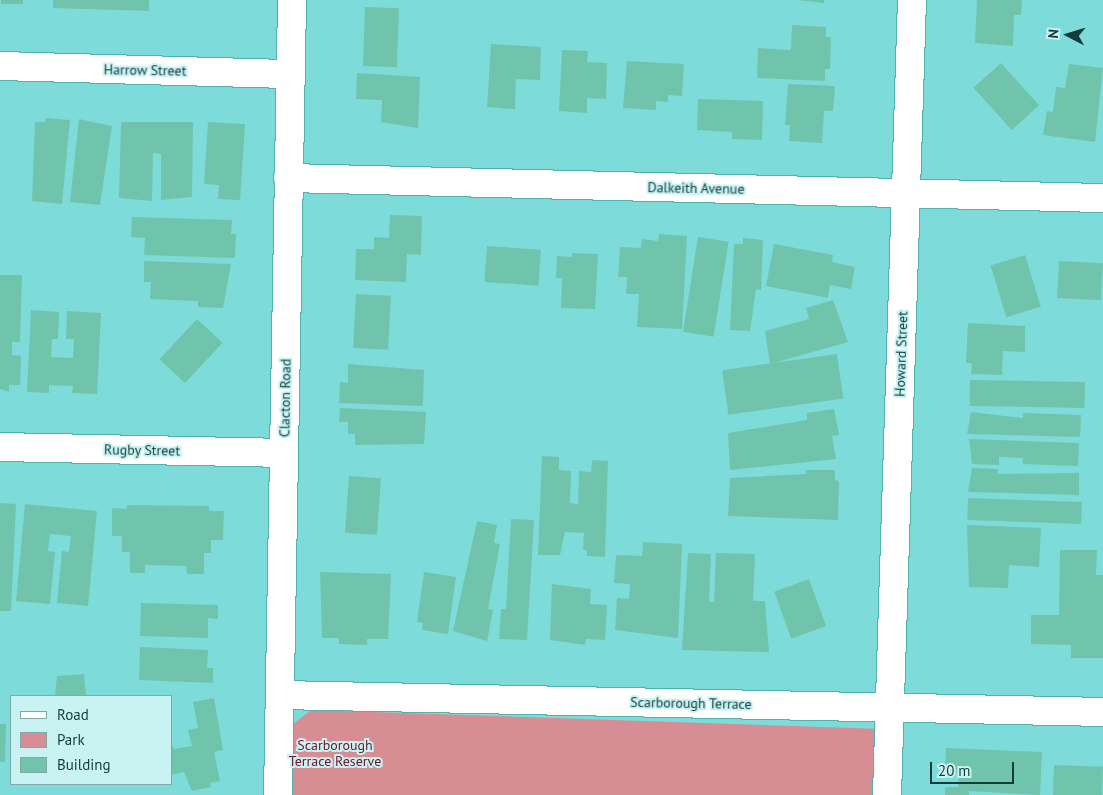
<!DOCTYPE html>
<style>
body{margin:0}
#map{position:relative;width:1103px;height:795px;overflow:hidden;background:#7ddcd9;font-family:"PT Sans",sans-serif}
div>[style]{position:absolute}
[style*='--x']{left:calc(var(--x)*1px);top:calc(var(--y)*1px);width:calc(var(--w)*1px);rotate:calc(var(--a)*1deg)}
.green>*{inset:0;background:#d68d94}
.building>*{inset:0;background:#70c4ac;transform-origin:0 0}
.roads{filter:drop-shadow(1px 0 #52b2af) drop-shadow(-1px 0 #52b2af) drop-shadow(0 1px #52b2af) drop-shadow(0 -1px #52b2af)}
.minor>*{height:28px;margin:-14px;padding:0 14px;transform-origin:14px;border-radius:14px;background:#fff}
span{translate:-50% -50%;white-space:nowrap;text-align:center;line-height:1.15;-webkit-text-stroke:4px #c8f3f2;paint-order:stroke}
.street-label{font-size:14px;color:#133c3b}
.park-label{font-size:14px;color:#73152b}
.legend{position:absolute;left:10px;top:695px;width:162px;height:90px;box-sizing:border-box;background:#c8f3f2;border:1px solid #80aaa9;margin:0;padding:6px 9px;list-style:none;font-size:15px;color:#133c3b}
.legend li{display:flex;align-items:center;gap:10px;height:25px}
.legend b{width:25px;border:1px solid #80aaa9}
.north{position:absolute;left:1043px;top:10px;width:50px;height:50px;-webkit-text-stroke:4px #c8f3f2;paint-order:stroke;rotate:275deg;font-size:14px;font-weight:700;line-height:20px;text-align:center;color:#133c3b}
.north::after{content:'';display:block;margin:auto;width:18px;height:22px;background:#133c3b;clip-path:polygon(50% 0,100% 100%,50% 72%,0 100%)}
.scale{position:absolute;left:930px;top:762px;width:84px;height:22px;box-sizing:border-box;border:2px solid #133c3b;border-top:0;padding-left:6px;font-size:15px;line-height:18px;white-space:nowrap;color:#133c3b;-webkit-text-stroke:4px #c8f3f2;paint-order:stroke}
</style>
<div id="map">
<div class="green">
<i style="clip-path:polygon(311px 710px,883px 729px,881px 795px,293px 795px,292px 725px)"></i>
</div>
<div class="building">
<i style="left:1px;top:0;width:22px;height:4px"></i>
<i style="clip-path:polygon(53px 0,149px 0,149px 11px,53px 8px)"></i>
<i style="clip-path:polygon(797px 0,824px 0,824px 3px)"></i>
<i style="clip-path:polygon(977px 0,1022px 0,1021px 15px,1014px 15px,1013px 46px,975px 43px)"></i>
<i style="left:365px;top:7px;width:34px;height:59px;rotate:2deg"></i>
<i style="clip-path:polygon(792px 25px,826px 27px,826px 37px,831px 37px,830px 69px,825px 69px,825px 81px,757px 78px,758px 48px,791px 50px)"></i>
<i style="clip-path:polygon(491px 44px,541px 47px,540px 80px,516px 79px,515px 109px,487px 107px)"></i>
<i style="clip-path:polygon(562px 50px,588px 51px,587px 62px,607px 63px,606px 99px,587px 98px,587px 113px,559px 111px)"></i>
<i style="clip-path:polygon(627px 61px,684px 64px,682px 96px,668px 95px,668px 102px,656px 101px,656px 110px,623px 108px)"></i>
<i style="left:1001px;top:63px;width:57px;height:37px;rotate:48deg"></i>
<i style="clip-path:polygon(1069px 64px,1103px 68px,1095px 142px,1043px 135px,1047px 111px,1053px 112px,1056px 87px,1065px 88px)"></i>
<i style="clip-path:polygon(357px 73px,420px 77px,418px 128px,381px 122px,382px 100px,356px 99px)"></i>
<i style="clip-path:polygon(788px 84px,835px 86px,833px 111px,824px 111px,822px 143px,789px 141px,790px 125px,785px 125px)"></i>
<i style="clip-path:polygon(698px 99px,763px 101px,762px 140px,732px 139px,732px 132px,697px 130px)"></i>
<i style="clip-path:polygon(46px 118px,70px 120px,62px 204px,32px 201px,35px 122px,45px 122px)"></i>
<i style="clip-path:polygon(79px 119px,112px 126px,100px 205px,70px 202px)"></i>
<i style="clip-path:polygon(121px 122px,193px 122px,192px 197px,161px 200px,161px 154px,153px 153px,152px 201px,119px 198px)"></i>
<i style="clip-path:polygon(208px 122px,245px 124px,240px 200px,218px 199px,219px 185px,204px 184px)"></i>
<i style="clip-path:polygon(390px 215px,422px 216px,421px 255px,407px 254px,406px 282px,355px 280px,356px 249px,374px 249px,374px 237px,389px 238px)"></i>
<i style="clip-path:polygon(132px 217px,232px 220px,231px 234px,236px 234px,235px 258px,144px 255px,145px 238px,131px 237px)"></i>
<i style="clip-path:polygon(659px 234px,687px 236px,682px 329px,637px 327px,639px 294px,626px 294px,627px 277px,618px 277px,620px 247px,641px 248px,642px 239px,658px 241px)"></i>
<i style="left:698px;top:237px;width:31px;height:96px;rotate:9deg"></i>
<i style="clip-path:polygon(743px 238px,763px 240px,761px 290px,756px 289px,750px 331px,730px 330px,734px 244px,743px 244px)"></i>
<i style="clip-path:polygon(774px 244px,833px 255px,832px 262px,855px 267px,851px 289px,830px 285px,828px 298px,766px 286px)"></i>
<i style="left:487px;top:246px;width:54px;height:36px;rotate:4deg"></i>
<i style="clip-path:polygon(572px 253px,598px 254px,595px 309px,561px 308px,562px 278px,556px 278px,557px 256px,572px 257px)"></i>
<i style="left:1025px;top:255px;width:54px;height:36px;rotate:73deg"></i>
<i style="clip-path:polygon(144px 261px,231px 264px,223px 308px,198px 307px,198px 301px,150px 299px,151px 282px,144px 282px)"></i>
<i style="left:1059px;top:261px;width:44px;height:37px;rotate:3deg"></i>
<i style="clip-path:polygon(0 275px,22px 275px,20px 342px,12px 342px,12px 355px,21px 356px,20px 385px,9px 385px,9px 392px,0 389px)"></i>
<i style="left:356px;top:294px;width:35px;height:54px;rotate:3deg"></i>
<i style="clip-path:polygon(833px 300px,848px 342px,770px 364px,765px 331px,809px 319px,806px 308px)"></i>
<i style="clip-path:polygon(31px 310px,59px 312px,58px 339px,52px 339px,51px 357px,73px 358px,74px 339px,66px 339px,67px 311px,101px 313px,97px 394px,72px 393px,73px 386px,49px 385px,49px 393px,27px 392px)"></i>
<i style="left:197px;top:319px;width:35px;height:55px;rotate:43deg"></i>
<i style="clip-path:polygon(968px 323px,1025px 326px,1025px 352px,1003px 351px,1002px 375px,971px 374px,972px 363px,966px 363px)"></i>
<i style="left:837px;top:354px;width:45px;height:116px;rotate:82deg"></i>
<i style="clip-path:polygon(348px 364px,424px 370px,423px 406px,339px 403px,340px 382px,348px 383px)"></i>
<i style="left:970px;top:380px;width:115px;height:26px;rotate:1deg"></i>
<i style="clip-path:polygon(340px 408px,426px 412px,424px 444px,355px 445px,355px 434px,348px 434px,348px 422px,339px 422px)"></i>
<i style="clip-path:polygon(834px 409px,839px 435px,832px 436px,836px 459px,730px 470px,728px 433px,807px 420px,807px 413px)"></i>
<i style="clip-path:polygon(971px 412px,1023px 418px,1023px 413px,1081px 415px,1080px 437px,967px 434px)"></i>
<i style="clip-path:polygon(969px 439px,1079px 443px,1078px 466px,1023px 464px,1023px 458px,999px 457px,999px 465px,972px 464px)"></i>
<i style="clip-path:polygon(542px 456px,559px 457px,559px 470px,571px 471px,570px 503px,578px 504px,579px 471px,591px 472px,592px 460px,608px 461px,605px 557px,587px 556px,587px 550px,583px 550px,584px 533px,565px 532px,560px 555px,538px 555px)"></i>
<i style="clip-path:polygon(972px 468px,998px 469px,998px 474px,1079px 473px,1079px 495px,968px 492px)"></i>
<i style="clip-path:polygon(806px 470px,835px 470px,835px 480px,839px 481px,838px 520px,728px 516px,730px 478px,806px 474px)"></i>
<i style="left:349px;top:476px;width:32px;height:57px;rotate:4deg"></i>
<i style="left:968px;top:498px;width:114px;height:22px;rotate:2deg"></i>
<i style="clip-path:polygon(0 503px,16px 504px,11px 611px,0 611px)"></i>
<i style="clip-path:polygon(25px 504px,97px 511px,88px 606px,57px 603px,62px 551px,69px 552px,71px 536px,50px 534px,48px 551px,55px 552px,50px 604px,16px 601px)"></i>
<i style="clip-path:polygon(127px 505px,209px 506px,209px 511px,224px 511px,223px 540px,211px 540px,211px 553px,204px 553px,204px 574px,187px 574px,186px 566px,145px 565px,145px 573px,130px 573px,130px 552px,122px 552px,122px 536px,112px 536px,112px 508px,127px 509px)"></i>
<i style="clip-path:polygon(511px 519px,534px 520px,527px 640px,499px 639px,501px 609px,506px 609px)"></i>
<i style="clip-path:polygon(477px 521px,497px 525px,494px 543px,500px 544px,488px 609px,493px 610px,487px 641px,453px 631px)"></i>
<i style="clip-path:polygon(967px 525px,1041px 528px,1039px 567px,1009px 565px,1008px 588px,969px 587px)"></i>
<i style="clip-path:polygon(643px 542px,682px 544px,678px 638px,615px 630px,617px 598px,629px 599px,630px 584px,614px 583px,616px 555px,642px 556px)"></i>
<i style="clip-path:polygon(1060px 550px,1097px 550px,1096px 575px,1103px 575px,1103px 658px,1071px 658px,1071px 645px,1031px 644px,1031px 615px,1059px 615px)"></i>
<i style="clip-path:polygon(688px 553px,711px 554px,709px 602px,714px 602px,716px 553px,755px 554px,753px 601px,765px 601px,769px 652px,682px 650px)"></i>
<i style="clip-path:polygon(320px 572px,391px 574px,388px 639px,367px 639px,367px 645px,339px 644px,339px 638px,322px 638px)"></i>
<i style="clip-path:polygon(424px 572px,456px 577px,448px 634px,422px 630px,423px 623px,417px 622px)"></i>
<i style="left:809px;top:579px;width:50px;height:37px;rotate:70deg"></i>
<i style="clip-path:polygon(552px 584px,591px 589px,590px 604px,607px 605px,605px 640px,586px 639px,585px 645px,550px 640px)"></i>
<i style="clip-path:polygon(141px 603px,218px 605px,218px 619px,208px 618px,208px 638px,140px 636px)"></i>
<i style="clip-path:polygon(140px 647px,208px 650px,207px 668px,213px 668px,213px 683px,139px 680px)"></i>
<i style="clip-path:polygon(84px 674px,86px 696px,55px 696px,57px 676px)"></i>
<i style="clip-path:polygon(214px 698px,223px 750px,214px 752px,220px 781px,210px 783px,211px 787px,192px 791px,184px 772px,171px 775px,171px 742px,174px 749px,192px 746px,188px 730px,198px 728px,193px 702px)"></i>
<i style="clip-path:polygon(0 724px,6px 724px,5px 762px,0 762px)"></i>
<i style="clip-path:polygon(946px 748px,1042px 752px,1040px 795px,969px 791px,969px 795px,945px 795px,945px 787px,958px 787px,959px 773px,945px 772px)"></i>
<i style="left:1054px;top:765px;width:49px;height:30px;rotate:2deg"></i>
</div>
<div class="roads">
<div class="minor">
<i style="--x:0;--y:66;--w:291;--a:1.6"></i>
<i style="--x:288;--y:178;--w:815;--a:1.41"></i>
<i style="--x:0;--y:447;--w:284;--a:1.2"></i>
<i style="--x:280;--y:695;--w:823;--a:1.18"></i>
<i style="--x:278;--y:795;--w:795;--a:-88.99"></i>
<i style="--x:887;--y:795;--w:795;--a:-88.2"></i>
</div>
</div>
<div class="street-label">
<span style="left:145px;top:70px;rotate:1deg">Harrow Street</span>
<span style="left:696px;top:188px;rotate:1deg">Dalkeith Avenue</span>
<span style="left:901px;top:354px;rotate:-88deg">Howard Street</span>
<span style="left:285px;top:398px;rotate:-89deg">Clacton Road</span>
<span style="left:142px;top:450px;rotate:1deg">Rugby Street</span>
<span style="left:691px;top:703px;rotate:1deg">Scarborough Terrace</span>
</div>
<div class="park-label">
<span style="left:335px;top:753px">Scarborough<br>Terrace Reserve</span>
</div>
<ul class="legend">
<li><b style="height:6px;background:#fff"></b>Road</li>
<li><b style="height:14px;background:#d68d94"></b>Park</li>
<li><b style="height:14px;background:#70c4ac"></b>Building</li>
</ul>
<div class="north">N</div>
<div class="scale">20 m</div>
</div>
